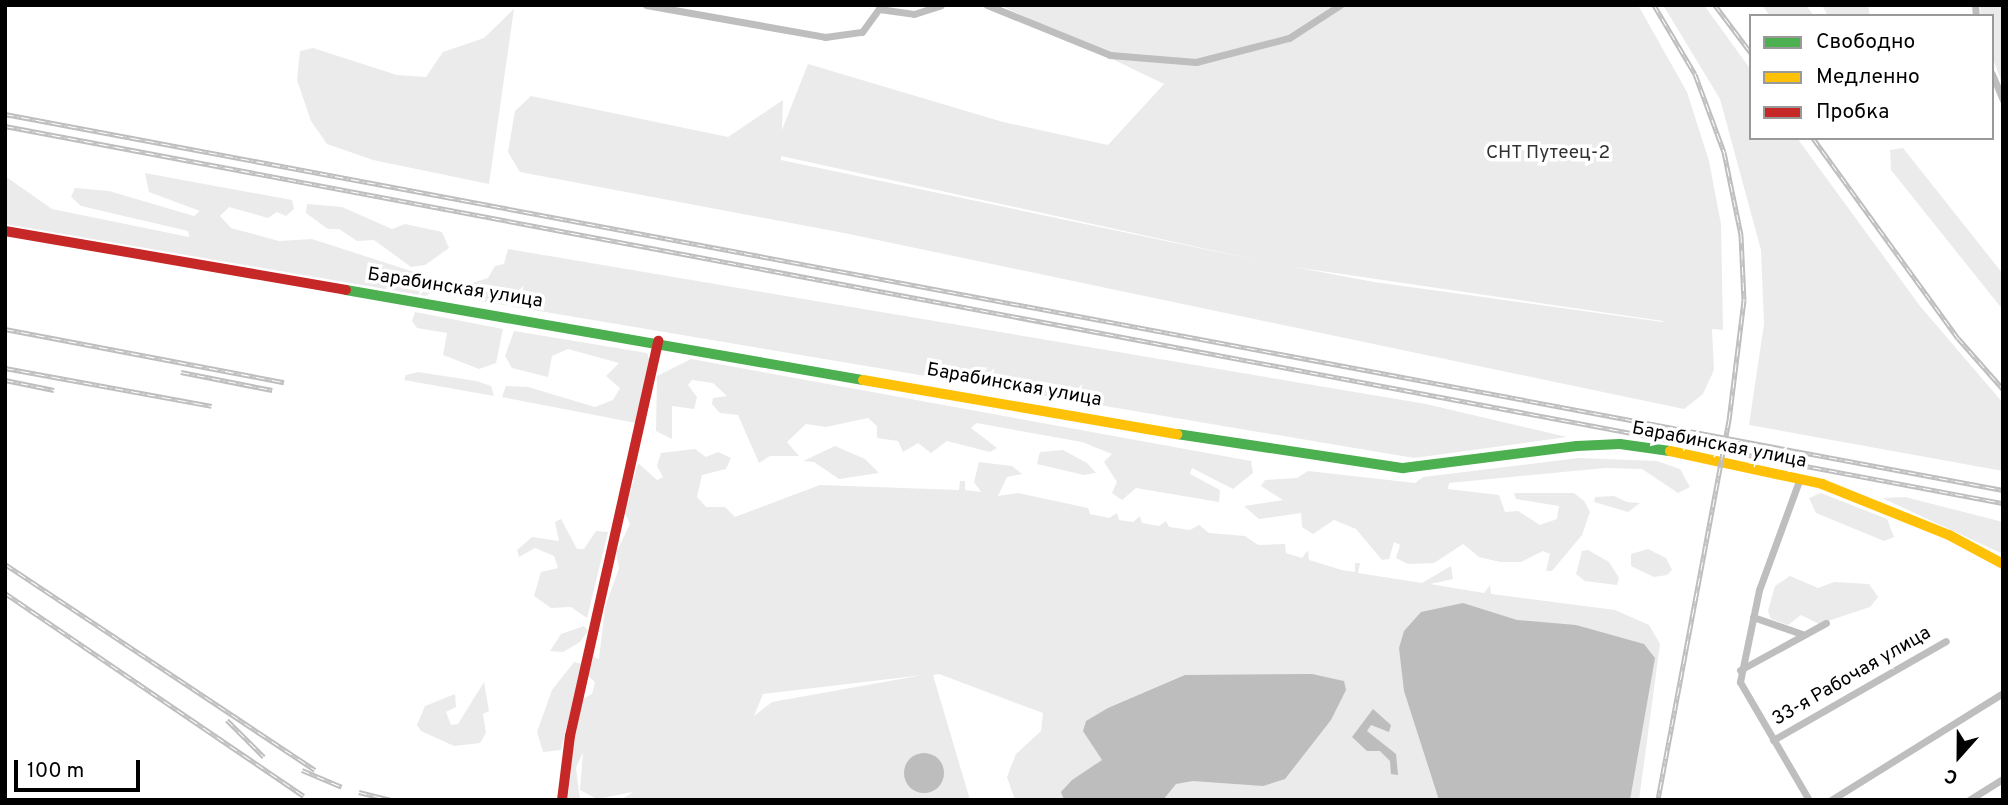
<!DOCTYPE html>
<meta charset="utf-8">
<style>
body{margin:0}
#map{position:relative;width:2008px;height:805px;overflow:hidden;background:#fff;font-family:Overpass,sans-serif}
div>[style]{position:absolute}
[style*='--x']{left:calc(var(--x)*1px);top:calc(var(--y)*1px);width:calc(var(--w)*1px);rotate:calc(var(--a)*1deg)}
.green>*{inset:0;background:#ebebeb}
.water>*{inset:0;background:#bdbdbd}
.round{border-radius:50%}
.street>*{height:7px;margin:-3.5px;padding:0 3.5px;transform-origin:3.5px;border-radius:3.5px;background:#bebebe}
.fast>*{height:10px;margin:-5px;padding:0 5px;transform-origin:5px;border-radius:5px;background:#4caf50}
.slow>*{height:10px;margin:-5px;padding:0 5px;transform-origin:5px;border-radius:5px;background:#ffc107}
.jam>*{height:10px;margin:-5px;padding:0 5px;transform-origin:5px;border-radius:5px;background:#c62828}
.rail>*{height:5px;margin-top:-2.5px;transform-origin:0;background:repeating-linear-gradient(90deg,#fff 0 8px,#bebebe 0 16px);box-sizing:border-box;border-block:2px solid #bebebe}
span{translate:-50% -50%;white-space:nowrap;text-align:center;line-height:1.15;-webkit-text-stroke:7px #fff;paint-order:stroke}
.park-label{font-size:19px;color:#313131}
.street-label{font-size:19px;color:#000}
.frame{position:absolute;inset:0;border:7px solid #000;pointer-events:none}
.legend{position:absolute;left:1749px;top:14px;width:245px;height:126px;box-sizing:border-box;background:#fff;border:2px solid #999;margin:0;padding:9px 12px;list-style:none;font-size:21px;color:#000}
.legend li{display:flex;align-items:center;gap:14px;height:35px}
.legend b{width:35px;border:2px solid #999}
.north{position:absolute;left:1924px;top:721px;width:70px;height:70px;-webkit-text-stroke:5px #fff;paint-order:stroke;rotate:201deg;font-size:19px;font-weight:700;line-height:28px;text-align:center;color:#000}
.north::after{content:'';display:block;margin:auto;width:24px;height:32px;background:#000;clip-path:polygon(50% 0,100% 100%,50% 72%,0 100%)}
.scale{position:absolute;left:14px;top:760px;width:126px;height:32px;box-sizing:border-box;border:4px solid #000;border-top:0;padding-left:9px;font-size:21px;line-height:24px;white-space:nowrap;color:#000;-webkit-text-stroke:5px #fff;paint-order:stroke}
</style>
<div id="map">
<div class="green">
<i style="clip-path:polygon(evenodd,1000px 5px,1638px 5px,1687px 92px,1709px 161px,1721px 224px,1723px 330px,1712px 329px,1714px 370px,1703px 394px,1684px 409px,844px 233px,520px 172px,508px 152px,515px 111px,531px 96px,728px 137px,783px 100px,782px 130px,808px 64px,1003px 122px,1108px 145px,1164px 84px,1000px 5px,781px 156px,1266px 262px,781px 160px,781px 156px,1000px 5px,1294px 267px,1663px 321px,1663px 322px,1374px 282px,1294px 267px)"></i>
<i style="clip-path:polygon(1663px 5px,1704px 5px,1751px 70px,1751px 138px,1797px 138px,1920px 306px,2003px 403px,2003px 471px,1749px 425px,1764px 324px,1761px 250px,1720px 99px)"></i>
<i style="clip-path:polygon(1762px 5px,1806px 5px,1814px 16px,1770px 16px)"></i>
<i style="clip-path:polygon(1868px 5px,1870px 16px,1828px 16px,1823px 7px)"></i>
<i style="clip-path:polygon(1980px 5px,2003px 5px,2003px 86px,1992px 56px,1992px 16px,1981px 16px)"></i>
<i style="clip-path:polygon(514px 9px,489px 184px,373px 160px,327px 144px,311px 121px,297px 80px,300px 51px,313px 48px,397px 75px,426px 77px,443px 52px,484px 38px)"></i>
<i style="clip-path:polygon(1903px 148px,2003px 274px,2003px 310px,1891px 170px,1890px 150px)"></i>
<i style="clip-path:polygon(145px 173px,292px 200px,294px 209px,286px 216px,277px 212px,268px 218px,229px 207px,220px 216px,231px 228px,279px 241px,312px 239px,436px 279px,439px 286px,426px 296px,5px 224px,5px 176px,52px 209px,189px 237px,188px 231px,81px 206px,71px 197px,75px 188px,109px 191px,194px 216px,200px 211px,149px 192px)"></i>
<i style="clip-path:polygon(307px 204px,342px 207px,392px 229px,405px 224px,442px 232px,449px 248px,425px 265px,411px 267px,374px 240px,357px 241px,339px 229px,328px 229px,306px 213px)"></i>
<i style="clip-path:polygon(508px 249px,1426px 404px,1567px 437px,1414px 458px,480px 301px,468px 293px,470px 284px,488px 278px,495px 266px,504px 264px)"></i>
<i style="clip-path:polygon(415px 312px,503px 329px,496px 363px,479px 369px,443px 355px,447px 333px,417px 328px,412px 321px)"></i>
<i style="clip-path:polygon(514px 331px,647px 353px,650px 362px,636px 423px,502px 397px,506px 386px,528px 387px,595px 407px,613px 400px,620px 388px,606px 376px,619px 363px,568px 349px,552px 356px,548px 377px,512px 368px,505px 356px)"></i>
<i style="clip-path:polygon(691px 359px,1251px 461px,1253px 473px,1233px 489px,1192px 468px,1190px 474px,1220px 490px,1219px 502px,1136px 488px,1122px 500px,1112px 493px,1117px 482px,1104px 462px,1112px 454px,1082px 442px,976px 423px,971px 428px,997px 448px,990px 452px,947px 441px,931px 453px,918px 443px,903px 452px,898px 441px,877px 438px,877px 426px,868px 418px,826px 427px,806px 424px,787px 442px,799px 456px,770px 456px,759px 463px,738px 415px,720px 413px,712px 404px,713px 398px,727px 396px,713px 383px,692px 380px,688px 385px,697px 397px,694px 409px,672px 406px,672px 439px,656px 431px,657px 376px)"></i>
<i style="clip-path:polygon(418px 372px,476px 381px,491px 386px,494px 396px,404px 380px,406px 375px)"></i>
<i style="clip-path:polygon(835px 446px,865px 459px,879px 473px,839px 479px,814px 462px,803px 461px)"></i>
<i style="clip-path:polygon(evenodd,695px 449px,706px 457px,718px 452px,731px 458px,726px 469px,702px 475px,697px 497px,706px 507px,725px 507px,735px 517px,820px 485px,959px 490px,960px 481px,965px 481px,965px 490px,981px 492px,974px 482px,979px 462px,1012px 466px,1022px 474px,1007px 477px,998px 496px,1018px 493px,1088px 508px,1090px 514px,1109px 518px,1117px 513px,1119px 520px,1133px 522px,1140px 516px,1142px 523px,1159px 526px,1166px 521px,1169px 527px,1190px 530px,1199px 525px,1209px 533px,1245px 536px,1258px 545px,1285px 544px,1286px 553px,1302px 558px,1308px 550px,1309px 560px,1342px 570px,1355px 572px,1355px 563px,1360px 563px,1358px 573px,1422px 583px,1451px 566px,1453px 579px,1430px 584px,1484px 593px,1490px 585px,1491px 594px,1615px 610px,1649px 625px,1660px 644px,1639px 800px,1015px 800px,1007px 777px,1016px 754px,1041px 731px,1043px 713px,939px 674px,933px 675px,970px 800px,621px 800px,633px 792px,597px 799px,580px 790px,583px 752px,576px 768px,580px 800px,568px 800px,575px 729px,581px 700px,592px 694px,595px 682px,588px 676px,593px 657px,599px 659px,605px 607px,619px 568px,616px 553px,630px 524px,625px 513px,638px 463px,657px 480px,663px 477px,657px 466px,661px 453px,695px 449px,923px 675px,772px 702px,754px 716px,763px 694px,923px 675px)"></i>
<i style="clip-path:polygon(1063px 450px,1087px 463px,1096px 473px,1084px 475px,1037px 464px,1040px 452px)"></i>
<i style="clip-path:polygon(1579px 458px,1657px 461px,1680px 469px,1690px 487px,1678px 493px,1642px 469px,1605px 468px,1449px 483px,1448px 489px,1499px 495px,1505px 512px,1518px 511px,1540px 525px,1557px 519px,1559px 506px,1516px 499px,1514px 493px,1574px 493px,1584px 501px,1590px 512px,1582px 535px,1552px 571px,1546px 571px,1550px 554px,1543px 551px,1521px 562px,1500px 562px,1479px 557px,1463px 544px,1434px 563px,1408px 564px,1396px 558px,1400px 545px,1394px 542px,1389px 559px,1382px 560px,1356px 529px,1334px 520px,1313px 534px,1302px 527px,1301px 513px,1259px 519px,1244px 506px,1283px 500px,1261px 486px,1265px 480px,1297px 478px,1308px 471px,1415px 483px,1423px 477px)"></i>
<i style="clip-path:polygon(1821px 493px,1887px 519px,1894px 537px,1884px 541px,1816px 513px,1809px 498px)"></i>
<i style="clip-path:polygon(1614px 496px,1627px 502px,1640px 503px,1628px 512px,1594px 502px,1595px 497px)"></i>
<i style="clip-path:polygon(1905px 497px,2003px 522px,2003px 554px,1882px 498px)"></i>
<i style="clip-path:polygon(561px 519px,577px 549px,584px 549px,596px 531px,608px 532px,587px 618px,571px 607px,551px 608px,534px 596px,541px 572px,558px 568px,554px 556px,535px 548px,519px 557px,517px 550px,532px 537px,559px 541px,555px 522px)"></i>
<i style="clip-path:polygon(1648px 549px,1666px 558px,1672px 570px,1667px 575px,1654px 577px,1631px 566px,1631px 554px)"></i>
<i style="clip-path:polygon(1588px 550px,1609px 562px,1619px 578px,1617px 585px,1585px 581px,1576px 574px,1582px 551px)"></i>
<i style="clip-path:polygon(1790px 576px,1818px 588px,1834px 582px,1869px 584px,1878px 597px,1870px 607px,1819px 624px,1801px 615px,1788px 625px,1771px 619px,1768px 611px,1775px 586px)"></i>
<i style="clip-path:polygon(584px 626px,588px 631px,580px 642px,563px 652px,550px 651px,561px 634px)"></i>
<i style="clip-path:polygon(574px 662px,582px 664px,561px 750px,543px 752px,537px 732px,552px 690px)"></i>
<i style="clip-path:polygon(484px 682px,489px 711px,483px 714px,486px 733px,480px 743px,454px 746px,421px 731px,417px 725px,425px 706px,455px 694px,456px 707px,446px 712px,451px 725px,458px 724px)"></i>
</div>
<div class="water">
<i style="clip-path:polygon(1463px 603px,1517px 620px,1576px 625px,1644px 644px,1655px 658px,1630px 800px,1439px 800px,1404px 691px,1399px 648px,1404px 631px,1421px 612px)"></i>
<i style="clip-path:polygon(1312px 674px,1344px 681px,1346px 690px,1331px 720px,1285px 779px,1263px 786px,1193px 781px,1176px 784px,1163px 800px,1064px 800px,1061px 792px,1072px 780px,1102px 760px,1083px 731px,1086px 721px,1108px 708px,1185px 675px)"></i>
<i style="clip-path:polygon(1373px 709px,1391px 725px,1389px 732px,1371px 725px,1367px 731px,1396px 754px,1398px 775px,1391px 774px,1390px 761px,1380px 751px,1367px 751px,1352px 737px)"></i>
<i class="round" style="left:904px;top:753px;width:40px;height:40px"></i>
</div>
<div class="street">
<i style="--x:646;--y:5;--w:182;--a:10.1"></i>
<i style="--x:825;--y:37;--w:37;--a:-8"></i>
<i style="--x:862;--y:32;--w:29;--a:-54"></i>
<i style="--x:879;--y:9;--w:35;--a:8"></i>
<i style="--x:914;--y:14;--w:28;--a:-18"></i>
<i style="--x:987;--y:5;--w:133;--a:22.1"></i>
<i style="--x:1110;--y:55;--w:86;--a:4.7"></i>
<i style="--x:1196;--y:62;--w:96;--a:-14.5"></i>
<i style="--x:1289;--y:38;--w:61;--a:-32.9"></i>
<i style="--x:1975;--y:5;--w:11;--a:85"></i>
<i style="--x:1992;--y:74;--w:28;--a:67"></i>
<i style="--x:1800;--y:478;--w:119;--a:110.1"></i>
<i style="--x:1759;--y:590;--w:94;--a:101.7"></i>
<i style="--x:1740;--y:682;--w:137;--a:59.7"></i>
<i style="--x:1753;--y:617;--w:52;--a:19.1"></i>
<i style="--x:1740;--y:670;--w:98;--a:-28.7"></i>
<i style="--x:1773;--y:740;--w:199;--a:-29.8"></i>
<i style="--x:1831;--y:800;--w:203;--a:-31.9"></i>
<i style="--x:1969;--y:800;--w:40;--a:-32"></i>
</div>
<div class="fast">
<i style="--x:346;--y:290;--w:525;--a:9.88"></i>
<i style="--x:1177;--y:434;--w:229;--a:8.6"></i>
<i style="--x:1403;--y:468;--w:175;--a:-7.2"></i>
<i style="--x:1577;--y:446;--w:43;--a:-2.7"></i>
<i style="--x:1620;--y:444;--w:50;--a:8"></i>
</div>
<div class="slow">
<i style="--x:863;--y:380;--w:319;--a:9.8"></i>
<i style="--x:1670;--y:451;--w:156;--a:12.2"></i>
<i style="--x:1822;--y:484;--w:137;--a:21.9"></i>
<i style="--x:1949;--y:535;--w:61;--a:28.2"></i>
</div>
<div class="jam">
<i style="--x:5;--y:231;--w:346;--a:9.8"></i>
<i style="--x:562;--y:800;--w:64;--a:-82.9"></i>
<i style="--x:570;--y:736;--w:405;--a:-77.4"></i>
</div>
<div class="rail">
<i style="--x:1654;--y:5;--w:80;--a:59.3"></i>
<i style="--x:1695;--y:74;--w:83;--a:69.6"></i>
<i style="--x:1724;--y:152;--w:85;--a:78.4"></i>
<i style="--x:1741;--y:235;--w:65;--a:87.4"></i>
<i style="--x:1744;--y:300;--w:121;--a:97.1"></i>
<i style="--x:1729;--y:420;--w:387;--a:100.6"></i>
<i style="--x:1715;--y:5;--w:60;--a:53.1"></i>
<i style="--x:5;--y:114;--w:2033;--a:10.66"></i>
<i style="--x:5;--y:126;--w:2033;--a:10.69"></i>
<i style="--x:1813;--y:138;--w:247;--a:54.1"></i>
<i style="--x:1958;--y:338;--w:68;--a:48.6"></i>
<i style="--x:5;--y:329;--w:284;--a:10.8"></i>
<i style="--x:5;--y:368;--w:210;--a:10.4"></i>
<i style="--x:181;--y:372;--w:93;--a:11.2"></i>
<i style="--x:5;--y:380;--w:50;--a:11.5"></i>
<i style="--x:5;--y:436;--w:2;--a:0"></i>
<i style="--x:5;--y:564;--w:372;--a:33.6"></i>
<i style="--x:5;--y:593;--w:361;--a:34.2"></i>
<i style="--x:227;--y:720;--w:52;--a:45"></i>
<i style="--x:302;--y:770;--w:43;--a:23"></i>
<i style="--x:359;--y:792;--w:34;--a:14"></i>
</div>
<div class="park-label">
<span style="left:1548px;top:154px">СНТ Путеец-2</span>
</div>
<div class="street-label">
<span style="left:455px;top:289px;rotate:9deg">Барабинская улица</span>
<span style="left:1014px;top:386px;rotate:10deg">Барабинская улица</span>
<span style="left:1719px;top:446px;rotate:11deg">Барабинская улица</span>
<span style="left:1852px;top:677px;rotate:-30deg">33-я Рабочая улица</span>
</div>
<div class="frame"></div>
<ul class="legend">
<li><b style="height:9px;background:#4caf50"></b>Свободно</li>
<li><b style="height:9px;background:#ffc107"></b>Медленно</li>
<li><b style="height:9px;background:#c62828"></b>Пробка</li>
</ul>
<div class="north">С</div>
<div class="scale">100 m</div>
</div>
